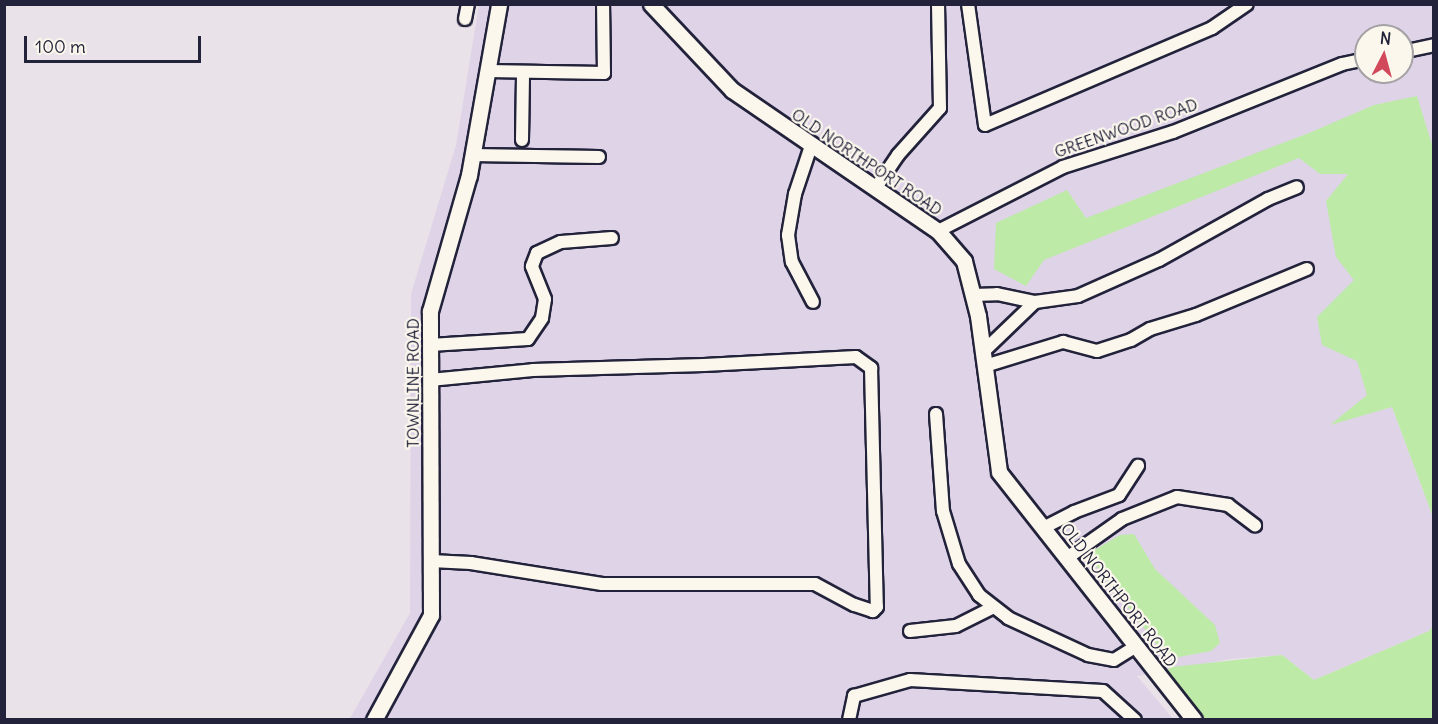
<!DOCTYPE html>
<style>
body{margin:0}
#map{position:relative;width:1438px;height:724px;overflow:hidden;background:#eae2e9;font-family:Delius,sans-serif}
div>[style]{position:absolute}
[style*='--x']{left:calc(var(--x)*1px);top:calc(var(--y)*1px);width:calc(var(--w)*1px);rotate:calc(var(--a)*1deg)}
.built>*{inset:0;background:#ded3e7}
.green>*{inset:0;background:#beeaa7}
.roads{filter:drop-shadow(2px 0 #22223b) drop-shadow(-2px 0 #22223b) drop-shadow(0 2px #22223b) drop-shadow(0 -2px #22223b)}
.minor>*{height:12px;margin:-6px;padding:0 6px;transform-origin:6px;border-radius:6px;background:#fbf7ec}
.major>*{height:15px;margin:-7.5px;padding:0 7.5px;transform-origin:7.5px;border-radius:7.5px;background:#fbf7ec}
span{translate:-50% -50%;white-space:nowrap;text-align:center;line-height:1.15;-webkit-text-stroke:4.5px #fbf7ec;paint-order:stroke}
.street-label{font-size:16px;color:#22223b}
.frame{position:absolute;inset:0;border:6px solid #22223b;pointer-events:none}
.north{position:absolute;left:1354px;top:24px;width:60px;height:60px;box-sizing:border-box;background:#fbf7ec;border:2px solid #a4a2a5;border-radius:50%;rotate:6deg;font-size:16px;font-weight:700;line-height:24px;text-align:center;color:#22223b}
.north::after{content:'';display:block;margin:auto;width:21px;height:27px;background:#d1495b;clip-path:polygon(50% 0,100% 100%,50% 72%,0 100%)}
.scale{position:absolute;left:24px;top:36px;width:177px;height:27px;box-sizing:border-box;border:3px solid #22223b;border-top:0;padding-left:8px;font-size:18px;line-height:21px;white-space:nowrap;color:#22223b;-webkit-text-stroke:4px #fbf7ec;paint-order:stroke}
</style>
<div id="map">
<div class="built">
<i style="clip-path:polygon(evenodd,479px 5px,1433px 5px,1433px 390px,1392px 407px,1433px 517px,1434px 626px,1429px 631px,1314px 680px,1282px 655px,1231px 659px,1137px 676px,1173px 719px,349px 720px,410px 613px,411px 294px,456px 145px,479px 5px,1366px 36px,1402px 36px,1402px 72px,1366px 72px,1366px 36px)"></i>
</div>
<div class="green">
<i style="clip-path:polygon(1417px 96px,1434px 151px,1433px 517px,1392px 407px,1330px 425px,1367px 395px,1357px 361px,1322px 345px,1317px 317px,1354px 280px,1336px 257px,1326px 201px,1348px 174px,1320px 174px,1299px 158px,1044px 260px,1026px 286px,994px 269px,996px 223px,1067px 190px,1086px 218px,1309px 133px,1374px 105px)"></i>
<i style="clip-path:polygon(1134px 534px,1155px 569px,1215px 625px,1220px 643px,1211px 651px,1168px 659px,1091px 559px,1093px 551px,1120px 535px)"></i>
<i style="clip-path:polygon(1433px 626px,1433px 719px,1202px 719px,1164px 672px,1172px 667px,1282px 655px,1314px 680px,1429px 631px)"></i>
</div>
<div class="roads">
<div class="minor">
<i style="--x:968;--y:4;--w:122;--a:82"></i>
<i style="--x:985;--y:125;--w:247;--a:-23.1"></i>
<i style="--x:1212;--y:28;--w:42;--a:-34.4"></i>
<i style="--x:465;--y:19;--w:15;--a:-79"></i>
<i style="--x:1402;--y:52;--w:33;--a:-12"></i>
<i style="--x:488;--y:71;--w:116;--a:1"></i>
<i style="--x:604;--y:73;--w:69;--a:-90.8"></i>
<i style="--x:522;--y:140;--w:66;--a:-89.1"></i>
<i style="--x:811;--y:146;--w:51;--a:108.4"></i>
<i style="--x:795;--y:194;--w:42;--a:99.7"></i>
<i style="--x:788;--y:235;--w:27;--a:82"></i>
<i style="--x:792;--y:262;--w:45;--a:62.3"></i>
<i style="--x:472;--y:155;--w:127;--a:0.9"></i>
<i style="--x:875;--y:189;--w:41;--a:-55.9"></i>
<i style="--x:898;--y:155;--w:63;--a:-48.2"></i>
<i style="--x:940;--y:108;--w:104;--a:-91.1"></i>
<i style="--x:938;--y:231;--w:140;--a:-27.1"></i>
<i style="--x:1063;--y:167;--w:115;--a:-17.7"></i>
<i style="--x:1173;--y:132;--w:182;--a:-21.9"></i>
<i style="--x:1342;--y:64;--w:25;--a:-12"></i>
<i style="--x:973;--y:295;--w:24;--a:-2"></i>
<i style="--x:997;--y:294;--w:39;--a:12"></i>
<i style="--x:1035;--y:302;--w:72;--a:136.1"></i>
<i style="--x:1035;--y:302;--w:43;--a:-7.9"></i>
<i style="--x:1078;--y:296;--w:89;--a:-24"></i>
<i style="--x:1159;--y:260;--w:125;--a:-29.2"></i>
<i style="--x:1268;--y:199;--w:31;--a:-22"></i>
<i style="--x:430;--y:345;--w:98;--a:-3.5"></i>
<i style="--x:528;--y:339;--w:25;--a:-56"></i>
<i style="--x:542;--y:318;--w:19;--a:-81"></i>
<i style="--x:545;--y:299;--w:35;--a:-112"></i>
<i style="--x:532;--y:266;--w:14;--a:-69"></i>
<i style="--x:537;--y:253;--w:26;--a:-25"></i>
<i style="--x:561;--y:242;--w:51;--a:-4.5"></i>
<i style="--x:985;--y:366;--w:82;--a:-17.1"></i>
<i style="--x:1063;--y:342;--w:35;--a:15"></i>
<i style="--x:1097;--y:351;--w:36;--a:-18"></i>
<i style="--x:1131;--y:340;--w:22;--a:-30"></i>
<i style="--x:1150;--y:329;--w:48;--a:-16.9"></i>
<i style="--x:1196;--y:315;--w:120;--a:-22.5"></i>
<i style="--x:430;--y:380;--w:103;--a:-5.5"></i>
<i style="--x:533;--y:370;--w:171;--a:-1.7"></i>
<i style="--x:704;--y:365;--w:152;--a:-3"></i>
<i style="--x:856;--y:357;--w:19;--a:36"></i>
<i style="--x:871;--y:368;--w:239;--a:88.6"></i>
<i style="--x:877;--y:607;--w:6;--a:135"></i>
<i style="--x:873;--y:611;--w:20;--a:-162"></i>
<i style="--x:854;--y:605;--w:44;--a:-151.7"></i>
<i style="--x:815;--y:584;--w:213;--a:180"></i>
<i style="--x:602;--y:584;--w:133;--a:-170.9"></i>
<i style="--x:471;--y:563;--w:40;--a:-177.1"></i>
<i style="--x:936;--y:414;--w:97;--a:85.9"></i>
<i style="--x:943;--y:511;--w:55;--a:73.2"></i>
<i style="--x:959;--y:564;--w:37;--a:57"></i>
<i style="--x:979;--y:595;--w:37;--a:38"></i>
<i style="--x:1008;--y:618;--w:88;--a:24.8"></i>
<i style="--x:1088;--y:655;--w:26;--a:11"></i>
<i style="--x:1114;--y:660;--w:26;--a:-32"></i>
<i style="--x:1043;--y:528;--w:35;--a:-27"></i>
<i style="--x:1074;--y:512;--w:48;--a:-20.7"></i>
<i style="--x:1119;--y:495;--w:35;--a:-57"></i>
<i style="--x:1067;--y:558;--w:67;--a:-35.3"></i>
<i style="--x:1122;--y:519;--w:59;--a:-21.8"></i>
<i style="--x:1177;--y:497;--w:52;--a:8.9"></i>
<i style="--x:1228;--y:505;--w:34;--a:37"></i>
<i style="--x:910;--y:631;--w:46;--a:-6.2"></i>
<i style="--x:956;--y:626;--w:42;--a:-26.6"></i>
<i style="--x:849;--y:720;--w:25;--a:-78"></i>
<i style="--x:854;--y:696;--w:58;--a:-15.9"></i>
<i style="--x:910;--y:680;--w:193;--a:3.3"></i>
<i style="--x:1103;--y:691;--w:43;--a:42.2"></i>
</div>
<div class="major">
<i style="--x:651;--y:4;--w:118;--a:46.7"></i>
<i style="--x:732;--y:90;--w:250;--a:34.4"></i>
<i style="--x:938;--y:231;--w:40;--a:49"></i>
<i style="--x:964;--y:261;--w:57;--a:75.7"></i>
<i style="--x:978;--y:316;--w:157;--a:82.3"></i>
<i style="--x:999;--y:472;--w:315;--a:51.8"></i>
<i style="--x:374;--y:720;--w:119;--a:-61.5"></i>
<i style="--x:431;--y:615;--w:304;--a:-90.2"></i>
<i style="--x:430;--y:311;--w:141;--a:-74"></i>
<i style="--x:469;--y:175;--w:174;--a:-80"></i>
</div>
</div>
<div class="street-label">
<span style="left:1126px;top:128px;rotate:-19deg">GREENWOOD ROAD</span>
<span style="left:867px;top:162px;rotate:34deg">OLD NORTHPORT ROAD</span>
<span style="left:413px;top:383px;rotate:-90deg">TOWNLINE ROAD</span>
<span style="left:1119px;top:595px;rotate:52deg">OLD NORTHPORT ROAD</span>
</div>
<div class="frame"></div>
<div class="north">N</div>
<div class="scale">100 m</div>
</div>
